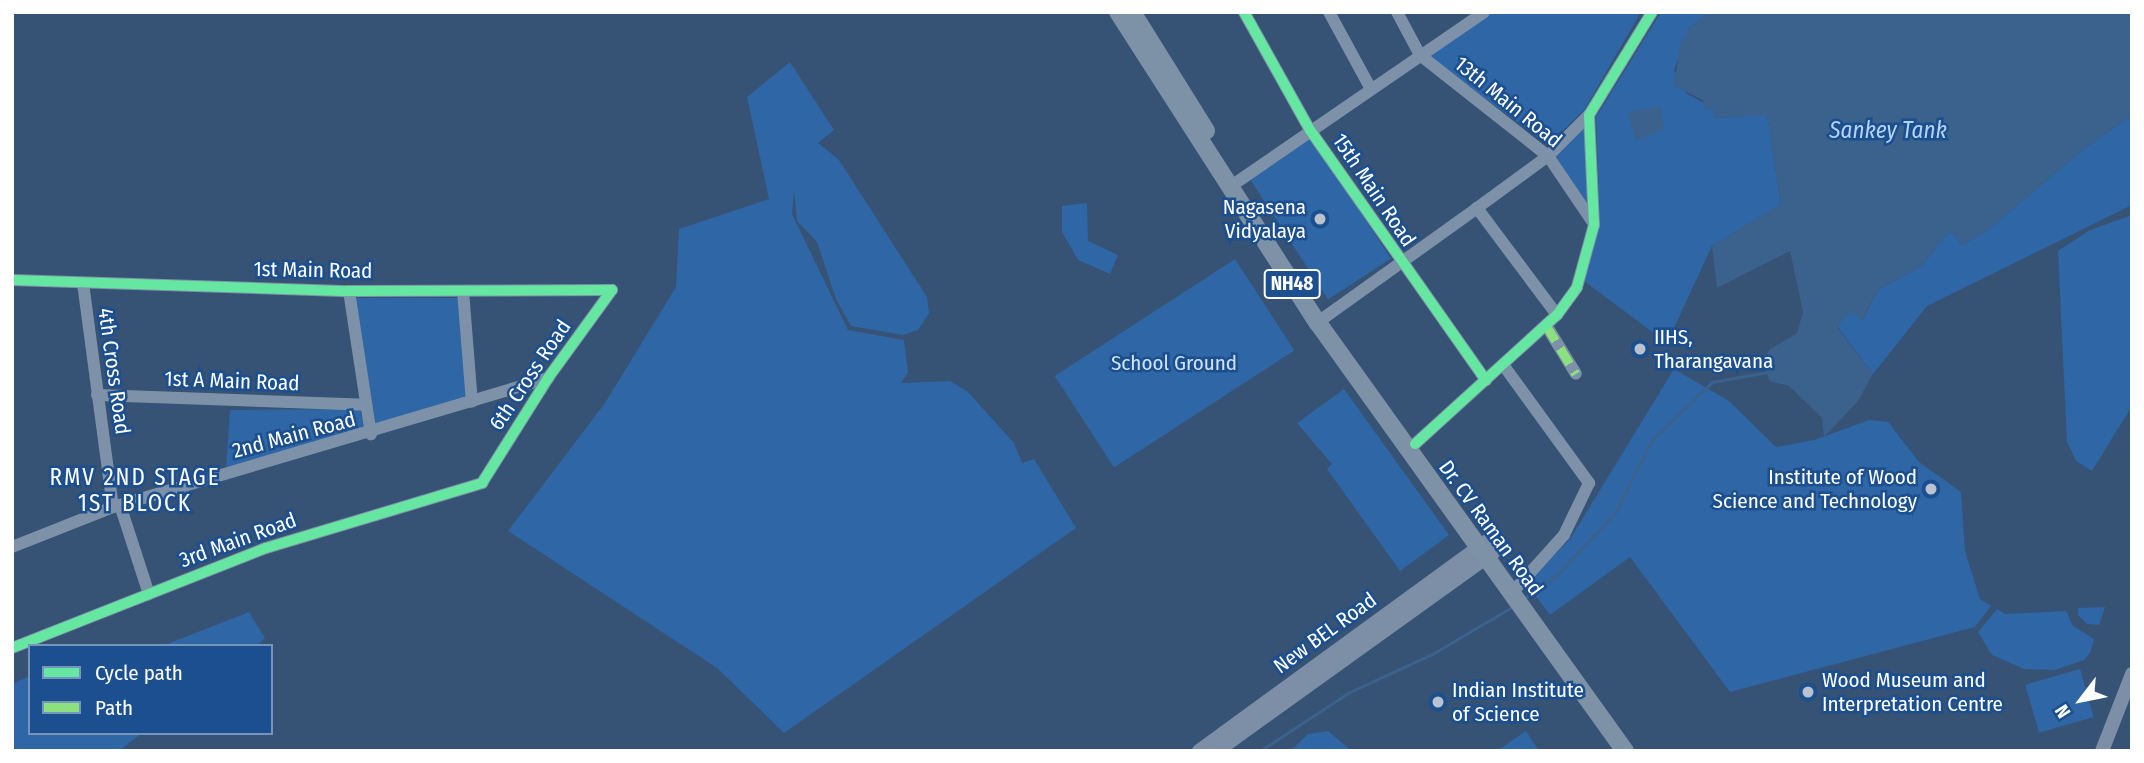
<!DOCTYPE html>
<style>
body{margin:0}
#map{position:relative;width:2144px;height:763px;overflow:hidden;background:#365274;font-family:"Fira Sans Condensed",sans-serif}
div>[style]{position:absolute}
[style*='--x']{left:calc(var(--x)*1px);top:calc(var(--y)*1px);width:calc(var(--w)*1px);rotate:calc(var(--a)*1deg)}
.green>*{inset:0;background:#2f66a5;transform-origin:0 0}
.water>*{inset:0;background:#3b618d}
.stream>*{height:2.5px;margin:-1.25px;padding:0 1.25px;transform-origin:1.25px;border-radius:1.25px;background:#3b618d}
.minor>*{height:12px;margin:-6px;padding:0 6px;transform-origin:6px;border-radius:6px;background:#7d92a8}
.major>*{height:14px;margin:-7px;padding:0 7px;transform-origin:7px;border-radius:7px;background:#7d8ea7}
.highway>*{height:18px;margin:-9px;padding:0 9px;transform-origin:9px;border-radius:9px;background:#7e92a7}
.quiet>*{height:9px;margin-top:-4.5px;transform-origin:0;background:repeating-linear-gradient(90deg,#8de07e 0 18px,transparent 0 27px)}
.cycleway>*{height:10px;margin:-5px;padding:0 5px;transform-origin:5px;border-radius:5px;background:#66e7a1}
.dots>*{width:19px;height:19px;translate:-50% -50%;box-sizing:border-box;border:4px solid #1b4f8f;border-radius:50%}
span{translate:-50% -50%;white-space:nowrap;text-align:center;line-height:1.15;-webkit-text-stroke:5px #1b4f8f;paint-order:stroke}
.shield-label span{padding:2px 5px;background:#1b4f8f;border:2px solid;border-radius:5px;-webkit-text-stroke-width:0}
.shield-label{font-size:19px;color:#fff;font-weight:700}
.street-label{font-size:21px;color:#fff}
.poi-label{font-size:21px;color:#fff}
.right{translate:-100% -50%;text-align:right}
.left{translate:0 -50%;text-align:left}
.park-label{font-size:21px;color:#cfe3fa}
.water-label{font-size:23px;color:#b5d3f5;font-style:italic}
.neighbourhood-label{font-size:23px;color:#fff;letter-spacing:2px}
.frame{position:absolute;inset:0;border:14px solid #fff;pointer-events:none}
.legend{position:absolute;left:28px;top:644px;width:245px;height:91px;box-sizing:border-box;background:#1b4f8f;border:2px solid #7695bc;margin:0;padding:9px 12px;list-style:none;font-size:21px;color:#fff}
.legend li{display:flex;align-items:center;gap:14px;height:35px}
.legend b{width:35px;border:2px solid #7695bc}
.north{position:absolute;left:2046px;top:665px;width:70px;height:70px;-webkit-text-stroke:5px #1b4f8f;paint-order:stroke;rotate:238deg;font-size:19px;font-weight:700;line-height:28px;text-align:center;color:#fff}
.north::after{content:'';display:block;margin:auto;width:24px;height:32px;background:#fff;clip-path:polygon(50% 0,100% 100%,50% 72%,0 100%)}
</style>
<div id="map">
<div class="green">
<i style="clip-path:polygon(1493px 12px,1641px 12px,1584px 110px,1548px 145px,1428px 56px)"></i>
<i style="clip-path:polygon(1661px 12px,1710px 12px,1689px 28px,1674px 70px,1687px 94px,1714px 108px,1715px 118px,1767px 114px,1781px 205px,1712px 246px,1667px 343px,1584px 281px,1600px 224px,1596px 117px)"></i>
<i style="clip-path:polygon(790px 62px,834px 130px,818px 143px,839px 160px,927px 297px,929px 313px,918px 330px,903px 335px,851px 326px,836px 299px,817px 242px,797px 221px,794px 191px,792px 214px,848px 330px,904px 340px,908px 372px,901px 383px,950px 381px,968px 392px,1014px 443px,1022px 463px,1034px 459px,1076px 528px,784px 733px,717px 668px,508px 531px,605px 403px,676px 287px,679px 229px,769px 199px,747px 97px)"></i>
<i style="clip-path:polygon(1589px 115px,1594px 225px,1548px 156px)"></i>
<i style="clip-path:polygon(2132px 115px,2132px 205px,1927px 306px,1873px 374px,1837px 326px,1850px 311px,1863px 319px,1879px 289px,1922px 266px,1950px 230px,1962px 245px,1988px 230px,2081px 151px)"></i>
<i style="left:1312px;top:137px;width:145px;height:75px;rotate:57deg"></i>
<i style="clip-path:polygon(1087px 203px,1088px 241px,1118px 255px,1110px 274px,1078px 260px,1062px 232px,1062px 206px)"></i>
<i style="clip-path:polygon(2132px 215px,2132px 406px,2092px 471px,2076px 461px,2067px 442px,2058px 251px,2090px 230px)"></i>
<i style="left:1235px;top:259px;width:109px;height:215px;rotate:57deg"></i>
<i style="clip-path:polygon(355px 298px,458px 298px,466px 398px,376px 427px)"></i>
<i style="clip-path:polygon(1674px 369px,1729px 401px,1776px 447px,1814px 440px,1869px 420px,1888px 422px,1919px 462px,1961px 492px,1965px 551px,1980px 599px,1991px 606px,1975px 627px,1730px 692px,1630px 557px,1550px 615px,1526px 583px,1570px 539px)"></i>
<i style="clip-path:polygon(1344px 389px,1449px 535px,1400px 571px,1327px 469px,1332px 464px,1297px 423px)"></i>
<i style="clip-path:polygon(360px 409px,365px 434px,226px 469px,230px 410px)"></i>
<i style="clip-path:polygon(2105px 607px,2099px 625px,2087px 624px,2078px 615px,2078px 608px)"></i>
<i style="clip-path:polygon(1997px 609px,2006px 614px,2066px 611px,2073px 626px,2094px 639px,2090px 653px,2084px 660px,2055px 670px,2024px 669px,1992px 655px,1978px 632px)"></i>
<i style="clip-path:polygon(249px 612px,265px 638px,256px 646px,162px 646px)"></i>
<i style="left:2080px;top:669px;width:50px;height:57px;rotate:74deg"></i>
<i style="clip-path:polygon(30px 676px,30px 733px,142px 733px,119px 751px,12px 751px,12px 684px)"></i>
<i style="clip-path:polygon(1328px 731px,1352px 751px,1290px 751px,1308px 734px)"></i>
<i style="clip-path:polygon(1526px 731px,1539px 751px,1497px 751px)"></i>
</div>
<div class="water">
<i style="clip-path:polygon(1710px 12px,2132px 12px,2132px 115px,2081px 151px,1988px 230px,1962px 245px,1950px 230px,1922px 266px,1879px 289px,1862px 320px,1850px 312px,1837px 327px,1873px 374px,1858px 401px,1824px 437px,1822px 418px,1789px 386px,1770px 381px,1763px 365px,1769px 350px,1797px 333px,1803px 312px,1790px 251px,1717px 288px,1712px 246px,1781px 204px,1767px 115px,1714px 118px,1714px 108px,1705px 110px,1703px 100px,1674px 86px,1680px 45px,1689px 28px)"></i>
<i style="clip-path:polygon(1660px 106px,1664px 129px,1636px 141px,1628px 112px)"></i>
</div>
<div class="stream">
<i style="--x:1523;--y:599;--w:39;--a:-35"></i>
<i style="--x:1555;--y:577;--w:88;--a:-46.8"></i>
<i style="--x:1615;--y:513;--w:80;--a:-63.4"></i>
<i style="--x:1651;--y:441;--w:85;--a:-44"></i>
<i style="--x:1712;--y:382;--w:58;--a:-10"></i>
<i style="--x:1260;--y:751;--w:105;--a:-33.4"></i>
<i style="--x:1348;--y:693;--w:95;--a:-24.9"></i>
<i style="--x:1434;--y:653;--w:91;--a:-30.5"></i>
</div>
<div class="minor">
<i style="--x:1244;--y:12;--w:135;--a:60.8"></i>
<i style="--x:1310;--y:130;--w:306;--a:54.9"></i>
<i style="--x:1329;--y:12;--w:88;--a:61.4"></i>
<i style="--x:1397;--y:12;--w:49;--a:61.9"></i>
<i style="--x:1420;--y:55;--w:163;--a:38.3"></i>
<i style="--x:1548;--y:156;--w:82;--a:55.9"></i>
<i style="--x:1237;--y:182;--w:300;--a:-34.5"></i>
<i style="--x:12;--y:280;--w:337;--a:1.9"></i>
<i style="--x:349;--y:291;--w:263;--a:-0.2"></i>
<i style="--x:83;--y:283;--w:226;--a:82.4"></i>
<i style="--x:349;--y:291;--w:145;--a:81.3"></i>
<i style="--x:463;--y:291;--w:111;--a:85.4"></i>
<i style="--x:1557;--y:315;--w:134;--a:-126.8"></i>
<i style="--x:1477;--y:208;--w:88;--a:-36.2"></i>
<i style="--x:1548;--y:156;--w:58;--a:-45"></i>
<i style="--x:1325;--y:317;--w:187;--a:-35.6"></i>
<i style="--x:1546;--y:325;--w:57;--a:58.5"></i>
<i style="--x:1504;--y:366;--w:145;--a:54"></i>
<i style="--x:1589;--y:483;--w:58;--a:115.7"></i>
<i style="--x:1564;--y:535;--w:69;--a:132"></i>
<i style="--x:97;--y:395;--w:269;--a:2.1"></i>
<i style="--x:1415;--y:444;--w:192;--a:-42.3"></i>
<i style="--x:1557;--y:315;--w:34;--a:-54"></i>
<i style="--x:1577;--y:287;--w:64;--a:-74.7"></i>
<i style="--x:1594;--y:225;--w:110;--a:-92.6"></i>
<i style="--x:1589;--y:115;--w:121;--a:-58.5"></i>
<i style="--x:120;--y:505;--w:94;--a:72"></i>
<i style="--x:12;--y:547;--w:109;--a:-21.6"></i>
<i style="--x:113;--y:507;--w:454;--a:-16.5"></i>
<i style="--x:12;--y:648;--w:273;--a:-21.5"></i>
<i style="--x:266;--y:548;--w:226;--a:-16.7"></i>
<i style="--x:482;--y:483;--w:124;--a:-57.8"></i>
<i style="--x:548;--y:378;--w:109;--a:-54"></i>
</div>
<div class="major">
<i style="--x:1199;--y:751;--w:355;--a:-36.1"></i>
<i style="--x:1217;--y:751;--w:341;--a:-35.7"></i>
<i style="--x:2102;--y:751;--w:83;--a:-68.7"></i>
</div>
<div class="highway">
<i style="--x:1118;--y:12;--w:370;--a:57.3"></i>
<i style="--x:1318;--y:323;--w:527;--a:54.35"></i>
<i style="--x:1132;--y:12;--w:140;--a:58.1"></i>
</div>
<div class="quiet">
<i style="--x:1546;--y:325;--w:57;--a:58.5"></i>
</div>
<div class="cycleway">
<i style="--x:1244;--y:12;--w:135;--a:60.8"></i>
<i style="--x:1310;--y:130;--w:306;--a:54.9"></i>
<i style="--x:12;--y:280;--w:337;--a:1.9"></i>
<i style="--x:349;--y:291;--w:263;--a:-0.2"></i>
<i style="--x:1415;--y:444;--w:192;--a:-42.3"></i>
<i style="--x:1557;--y:315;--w:34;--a:-54"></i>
<i style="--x:1577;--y:287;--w:64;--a:-74.7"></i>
<i style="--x:1594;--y:225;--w:110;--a:-92.6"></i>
<i style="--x:1589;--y:115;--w:121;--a:-58.5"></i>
<i style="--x:12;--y:648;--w:273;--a:-21.5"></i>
<i style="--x:266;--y:548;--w:226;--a:-16.7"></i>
<i style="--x:482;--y:483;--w:124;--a:-57.8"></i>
<i style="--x:548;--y:378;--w:109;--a:-54"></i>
</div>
<div class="dots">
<i style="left:1320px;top:219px;background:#b9c2ce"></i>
<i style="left:1640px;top:349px;background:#b9c2ce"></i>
<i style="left:1931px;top:489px;background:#b9c2ce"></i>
<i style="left:1808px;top:692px;background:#b9c2ce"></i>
<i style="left:1438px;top:702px;background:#b9c2ce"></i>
</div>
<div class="shield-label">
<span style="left:1292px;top:284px">NH48</span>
</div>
<div class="street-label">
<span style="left:1508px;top:102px;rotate:39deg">13th Main Road</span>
<span style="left:1374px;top:190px;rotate:56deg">15th Main Road</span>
<span style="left:313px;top:270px;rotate:1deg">1st Main Road</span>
<span style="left:114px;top:371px;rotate:82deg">4th Cross Road</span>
<span style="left:530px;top:375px;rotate:-56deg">6th Cross Road</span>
<span style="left:232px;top:381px;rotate:2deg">1st A Main Road</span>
<span style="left:294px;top:435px;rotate:-15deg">2nd Main Road</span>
<span style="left:1491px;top:528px;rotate:54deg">Dr. CV Raman Road</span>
<span style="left:238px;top:540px;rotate:-20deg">3rd Main Road</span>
<span style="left:1325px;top:633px;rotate:-36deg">New BEL Road</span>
</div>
<div class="poi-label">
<span class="right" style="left:1306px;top:219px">Nagasena<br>Vidyalaya</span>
<span class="left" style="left:1654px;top:349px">IIHS,<br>Tharangavana</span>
<span class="right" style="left:1917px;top:489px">Institute of Wood<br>Science and Technology</span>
<span class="left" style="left:1822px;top:692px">Wood Museum and<br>Interpretation Centre</span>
<span class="left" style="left:1452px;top:702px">Indian Institute<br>of Science</span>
</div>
<div class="park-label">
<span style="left:1174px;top:363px">School Ground</span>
</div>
<div class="water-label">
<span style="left:1888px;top:130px">Sankey Tank</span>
</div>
<div class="neighbourhood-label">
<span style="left:135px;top:490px">RMV 2ND STAGE<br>1ST BLOCK</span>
</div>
<div class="frame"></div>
<ul class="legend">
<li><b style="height:9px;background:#66e7a1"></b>Cycle path</li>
<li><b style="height:9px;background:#8de07e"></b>Path</li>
</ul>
<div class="north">N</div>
</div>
